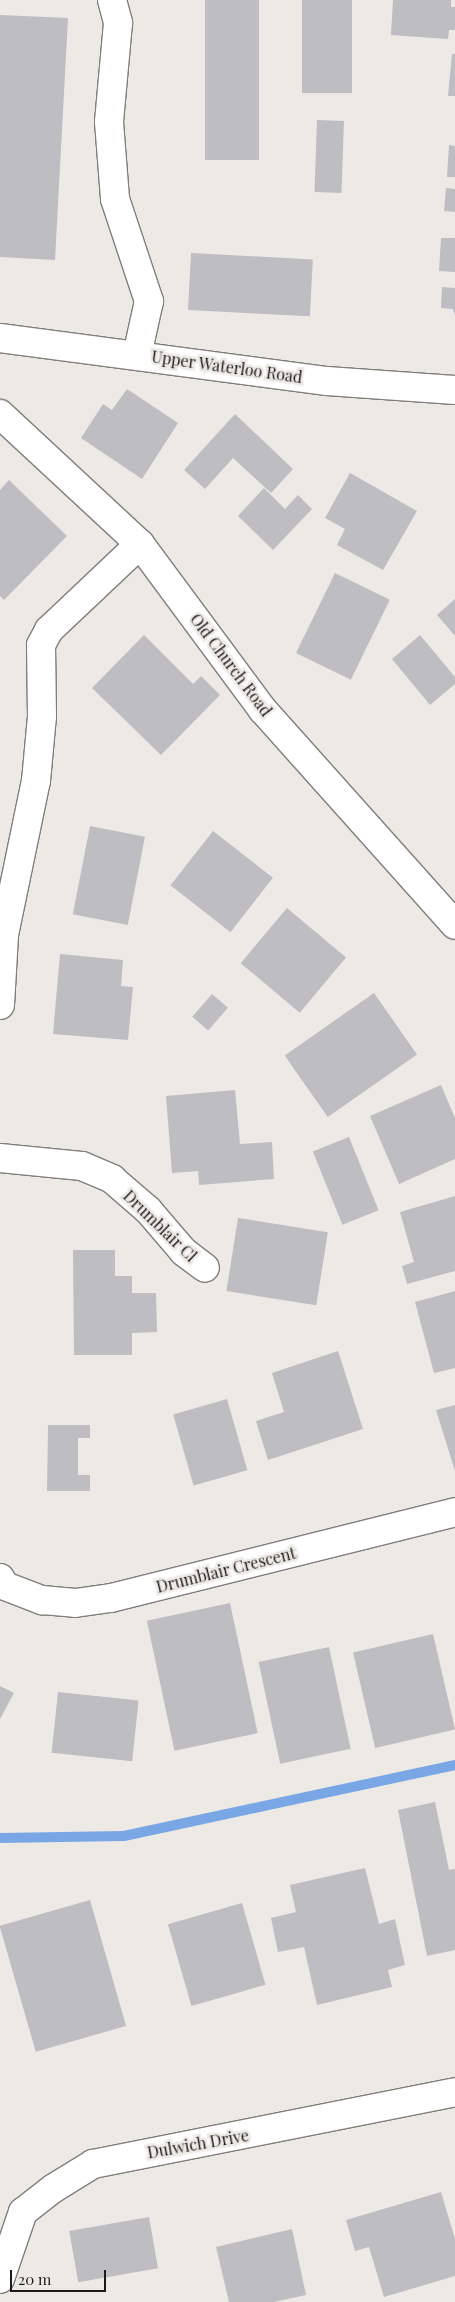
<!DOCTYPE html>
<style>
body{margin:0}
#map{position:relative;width:455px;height:2302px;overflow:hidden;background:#edeae6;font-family:"Playfair Display",serif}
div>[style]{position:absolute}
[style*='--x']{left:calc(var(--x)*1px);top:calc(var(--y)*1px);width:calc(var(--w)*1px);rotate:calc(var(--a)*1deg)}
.stream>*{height:10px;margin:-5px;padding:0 5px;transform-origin:5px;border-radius:5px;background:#79a7e6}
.building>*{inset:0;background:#bdbdc2;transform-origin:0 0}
.roads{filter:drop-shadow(1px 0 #817e7a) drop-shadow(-1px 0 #817e7a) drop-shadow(0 1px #817e7a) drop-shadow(0 -1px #817e7a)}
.minor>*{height:28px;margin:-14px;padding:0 14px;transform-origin:14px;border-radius:14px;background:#fff}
.secondary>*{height:28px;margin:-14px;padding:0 14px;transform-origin:14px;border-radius:14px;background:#fff}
span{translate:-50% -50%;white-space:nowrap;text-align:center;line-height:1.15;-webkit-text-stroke:5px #edeae6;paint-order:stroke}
.street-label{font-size:16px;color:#1b1a18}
.scale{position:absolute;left:10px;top:2270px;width:96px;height:22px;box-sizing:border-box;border:2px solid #1b1a18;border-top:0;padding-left:6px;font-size:15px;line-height:18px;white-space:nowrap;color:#1b1a18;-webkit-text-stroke:4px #edeae6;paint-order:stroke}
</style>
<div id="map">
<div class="stream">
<i style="--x:0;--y:1838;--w:124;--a:-0.9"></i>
<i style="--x:124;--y:1836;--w:339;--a:-12.1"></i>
</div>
<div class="building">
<i style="left:205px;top:0;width:54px;height:160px"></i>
<i style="left:302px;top:0;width:50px;height:93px"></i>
<i style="clip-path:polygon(393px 0,451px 0,451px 7px,455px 7px,455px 30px,449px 30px,448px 39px,391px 35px)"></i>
<i style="clip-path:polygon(0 15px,68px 18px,55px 260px,0 257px)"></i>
<i style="clip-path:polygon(452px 54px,455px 54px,455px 96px,448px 96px)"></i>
<i style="left:317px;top:120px;width:27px;height:72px;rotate:2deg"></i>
<i style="clip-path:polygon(449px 145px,455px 146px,455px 177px,447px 177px)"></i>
<i style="clip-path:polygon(446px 188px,455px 189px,455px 212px,444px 211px)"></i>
<i style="clip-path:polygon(441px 238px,455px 238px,455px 272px,439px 271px)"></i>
<i style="left:191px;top:253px;width:122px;height:57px;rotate:3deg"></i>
<i style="clip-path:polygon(442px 287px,455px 288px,455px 316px,453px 309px,441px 308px)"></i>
<i style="clip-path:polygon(127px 389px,178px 423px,142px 479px,81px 438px,103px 404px,112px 410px)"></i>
<i style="clip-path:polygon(235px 414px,293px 469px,271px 493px,233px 458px,205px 489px,184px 470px)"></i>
<i style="clip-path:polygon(350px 473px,417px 511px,383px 570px,337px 545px,345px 529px,325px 518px)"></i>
<i style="clip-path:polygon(9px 480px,67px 536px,4px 600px,0 596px,0 490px)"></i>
<i style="clip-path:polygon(264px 488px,285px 509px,298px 495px,312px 509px,273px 550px,238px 516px)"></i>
<i style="left:335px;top:573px;width:61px;height:89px;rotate:26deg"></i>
<i style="clip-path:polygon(455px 599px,455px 636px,437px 615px)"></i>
<i style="clip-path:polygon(144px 635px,193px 684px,201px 676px,220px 695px,161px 755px,92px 688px)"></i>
<i style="clip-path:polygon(420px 635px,455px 677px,455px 684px,430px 705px,392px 659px)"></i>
<i style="left:90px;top:826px;width:56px;height:90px;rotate:11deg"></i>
<i style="left:213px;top:831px;width:76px;height:69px;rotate:38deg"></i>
<i style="left:287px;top:908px;width:77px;height:72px;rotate:40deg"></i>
<i style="clip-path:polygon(60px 954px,123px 960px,121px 986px,133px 987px,128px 1040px,53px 1034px)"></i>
<i style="left:374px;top:993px;width:75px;height:109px;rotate:55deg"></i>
<i style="left:212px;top:994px;width:21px;height:30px;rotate:41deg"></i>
<i style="clip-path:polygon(441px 1085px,455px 1118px,455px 1159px,399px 1184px,370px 1116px)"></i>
<i style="clip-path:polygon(235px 1090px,240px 1144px,272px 1142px,274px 1179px,199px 1185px,198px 1171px,172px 1173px,166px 1096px)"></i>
<i style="left:349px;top:1137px;width:79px;height:39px;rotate:68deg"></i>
<i style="clip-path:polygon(455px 1196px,455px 1271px,407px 1284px,402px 1266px,414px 1262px,400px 1212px)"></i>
<i style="left:238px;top:1218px;width:91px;height:74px;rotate:9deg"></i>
<i style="clip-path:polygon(73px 1250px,115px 1250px,115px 1276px,132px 1276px,132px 1293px,156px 1293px,157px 1332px,132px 1333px,132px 1355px,74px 1355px)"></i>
<i style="clip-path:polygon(455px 1291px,455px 1368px,434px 1373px,415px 1302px)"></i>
<i style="clip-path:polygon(338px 1351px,363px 1429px,268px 1460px,256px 1421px,284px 1412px,272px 1373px)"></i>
<i style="left:227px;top:1399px;width:74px;height:56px;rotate:74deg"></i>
<i style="clip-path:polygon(455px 1405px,455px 1471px,436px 1410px)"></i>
<i style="clip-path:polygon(48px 1425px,90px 1425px,90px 1438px,78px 1438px,78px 1475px,90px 1475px,90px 1491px,47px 1491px)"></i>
<i style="left:230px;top:1603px;width:133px;height:85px;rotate:78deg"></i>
<i style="left:433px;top:1634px;width:98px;height:82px;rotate:77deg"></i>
<i style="left:329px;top:1647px;width:104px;height:72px;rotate:78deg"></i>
<i style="clip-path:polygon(0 1686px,14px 1693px,0 1719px)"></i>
<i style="left:58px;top:1692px;width:81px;height:61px;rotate:6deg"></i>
<i style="clip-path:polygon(435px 1802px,449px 1870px,455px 1869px,455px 1950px,427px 1956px,398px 1810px)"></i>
<i style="clip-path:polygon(365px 1868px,379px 1924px,395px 1919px,405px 1965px,388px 1970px,392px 1987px,317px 2005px,304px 1947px,278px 1952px,271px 1918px,296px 1912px,290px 1885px)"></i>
<i style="left:90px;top:1900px;width:131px;height:94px;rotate:74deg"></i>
<i style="left:242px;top:1903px;width:85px;height:77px;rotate:74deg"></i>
<i style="clip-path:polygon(441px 2192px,455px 2239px,455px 2276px,384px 2297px,369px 2247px,355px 2251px,346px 2220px)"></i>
<i style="left:149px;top:2217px;width:52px;height:81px;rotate:80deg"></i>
<i style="clip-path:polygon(292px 2229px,306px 2295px,274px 2302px,229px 2302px,216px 2247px)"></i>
</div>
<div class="roads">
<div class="minor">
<i style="--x:112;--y:0;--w:24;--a:75"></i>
<i style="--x:118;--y:23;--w:99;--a:95.2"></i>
<i style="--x:109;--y:122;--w:77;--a:85.5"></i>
<i style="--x:115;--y:199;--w:108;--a:71.6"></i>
<i style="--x:149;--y:301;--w:55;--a:102.5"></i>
<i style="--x:0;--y:414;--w:191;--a:42.9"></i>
<i style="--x:140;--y:544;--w:207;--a:53.5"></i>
<i style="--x:263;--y:710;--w:288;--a:48.2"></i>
<i style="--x:0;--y:1005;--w:70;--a:-86.7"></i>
<i style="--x:4;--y:935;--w:157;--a:-78.3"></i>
<i style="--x:36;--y:781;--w:65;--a:-84.7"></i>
<i style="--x:42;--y:716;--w:71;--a:-90.8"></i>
<i style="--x:41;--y:645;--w:17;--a:-62"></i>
<i style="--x:49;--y:630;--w:125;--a:-43.4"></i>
<i style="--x:0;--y:1158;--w:82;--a:5.6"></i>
<i style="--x:82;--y:1166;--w:33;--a:23"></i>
<i style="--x:112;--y:1179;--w:48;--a:40.7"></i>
<i style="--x:148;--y:1210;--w:55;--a:49.4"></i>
<i style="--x:184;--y:1252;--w:26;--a:37"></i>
<i style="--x:0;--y:1578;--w:9;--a:58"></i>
<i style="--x:5;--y:1586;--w:40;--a:21"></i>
<i style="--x:42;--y:1600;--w:33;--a:5"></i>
<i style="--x:75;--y:1603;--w:36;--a:-8"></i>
<i style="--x:111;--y:1598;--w:355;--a:-14"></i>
<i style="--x:0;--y:2279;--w:71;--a:-71.1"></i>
<i style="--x:23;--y:2212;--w:39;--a:-38"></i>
<i style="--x:54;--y:2188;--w:46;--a:-31.6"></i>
<i style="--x:93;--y:2164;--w:369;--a:-11.2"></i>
</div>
<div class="secondary">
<i style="--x:0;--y:338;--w:330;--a:7.5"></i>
<i style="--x:327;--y:381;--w:128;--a:4"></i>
</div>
</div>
<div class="street-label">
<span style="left:227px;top:367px;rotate:8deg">Upper Waterloo Road</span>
<span style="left:231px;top:665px;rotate:53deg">Old Church Road</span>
<span style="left:160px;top:1226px;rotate:44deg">Drumblair Cl</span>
<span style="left:226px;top:1570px;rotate:-14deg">Drumblair Crescent</span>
<span style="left:198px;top:2144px;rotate:-10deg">Dulwich Drive</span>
</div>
<div class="scale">20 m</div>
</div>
